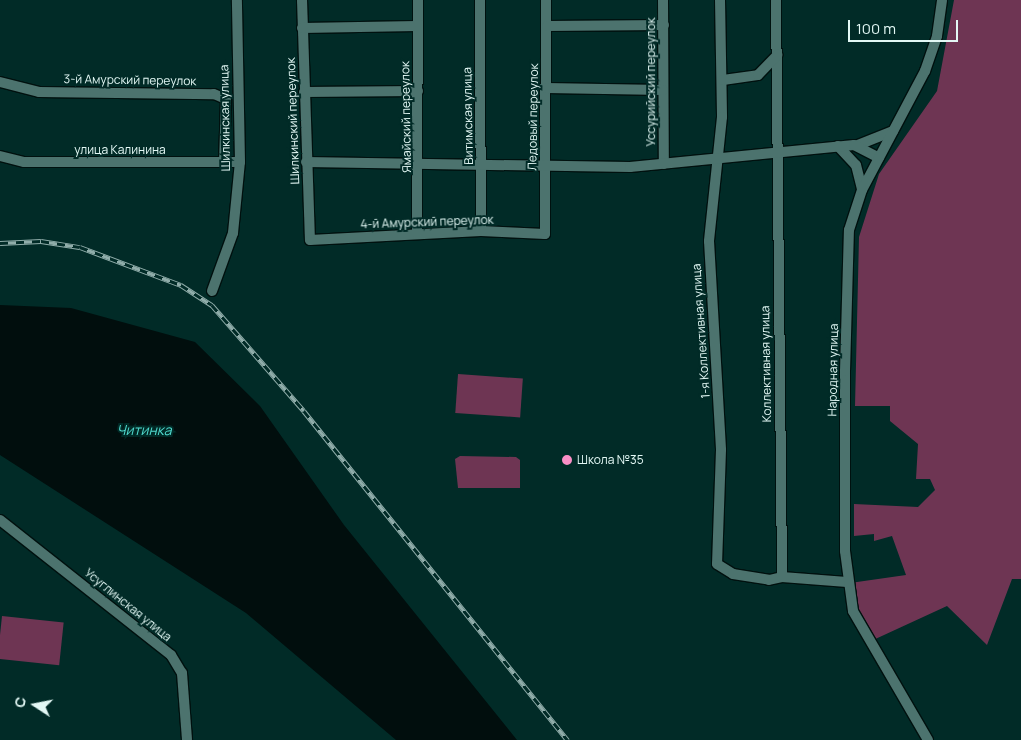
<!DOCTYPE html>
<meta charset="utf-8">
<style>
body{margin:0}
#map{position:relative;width:1021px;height:740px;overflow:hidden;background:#012b27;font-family:Manrope,sans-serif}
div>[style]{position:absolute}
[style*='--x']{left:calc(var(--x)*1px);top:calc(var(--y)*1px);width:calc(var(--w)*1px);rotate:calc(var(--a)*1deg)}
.green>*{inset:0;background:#6e3553;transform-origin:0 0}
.water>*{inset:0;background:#010e0d}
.roads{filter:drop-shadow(1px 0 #00110f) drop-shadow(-1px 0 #00110f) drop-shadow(0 1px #00110f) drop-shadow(0 -1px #00110f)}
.minor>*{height:10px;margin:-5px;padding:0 5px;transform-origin:5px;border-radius:5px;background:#4c736e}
.rail>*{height:4.5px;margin-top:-2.25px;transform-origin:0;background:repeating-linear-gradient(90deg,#012b27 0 8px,#90adaa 0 16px);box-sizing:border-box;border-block:1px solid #90adaa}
.dots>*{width:14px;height:14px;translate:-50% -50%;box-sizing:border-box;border:2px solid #012b27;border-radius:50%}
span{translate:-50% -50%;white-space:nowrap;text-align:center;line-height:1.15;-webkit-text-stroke:4px #012b27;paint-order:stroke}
.street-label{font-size:12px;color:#e3f8f5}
.poi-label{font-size:12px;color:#e3f8f5}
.left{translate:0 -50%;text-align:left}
.water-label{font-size:14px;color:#4fd9cd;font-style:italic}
.north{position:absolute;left:10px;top:680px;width:50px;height:50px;-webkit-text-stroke:4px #012b27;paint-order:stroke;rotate:281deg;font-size:14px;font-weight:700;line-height:20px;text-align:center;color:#e3f8f5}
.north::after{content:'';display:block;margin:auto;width:18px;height:22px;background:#e3f8f5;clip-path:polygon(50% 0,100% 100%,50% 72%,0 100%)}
.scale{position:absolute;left:848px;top:20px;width:110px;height:22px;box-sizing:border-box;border:2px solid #e3f8f5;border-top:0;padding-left:6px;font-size:15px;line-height:18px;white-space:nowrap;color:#e3f8f5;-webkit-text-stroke:4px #012b27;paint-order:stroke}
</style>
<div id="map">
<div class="green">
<i style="clip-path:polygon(954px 0,1021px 0,1021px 579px,1012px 579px,987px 645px,947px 606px,871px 641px,854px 608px,850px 583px,906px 575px,892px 536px,874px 541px,874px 534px,854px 536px,854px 504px,918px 507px,935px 490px,930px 479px,916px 479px,918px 444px,890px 421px,890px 406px,855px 406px,859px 237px,879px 174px,937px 91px)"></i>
<i style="left:458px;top:374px;width:65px;height:39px;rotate:4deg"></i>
<i style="clip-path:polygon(460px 456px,516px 457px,520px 460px,520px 488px,458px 488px,455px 459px)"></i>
<i style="left:2px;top:616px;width:62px;height:43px;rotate:6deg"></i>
</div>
<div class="water">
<i style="clip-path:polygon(0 305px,71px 308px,195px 342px,260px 406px,344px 525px,517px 740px,396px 740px,246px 613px,0 455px)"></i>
</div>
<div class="roads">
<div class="minor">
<i style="--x:302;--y:0;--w:240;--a:88.1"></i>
<i style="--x:310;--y:240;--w:171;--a:-3"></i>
<i style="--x:481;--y:231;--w:64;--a:2.7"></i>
<i style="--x:545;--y:234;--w:234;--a:-89.8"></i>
<i style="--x:480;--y:0;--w:231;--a:89.8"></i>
<i style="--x:663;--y:0;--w:164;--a:89.7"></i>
<i style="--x:720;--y:0;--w:117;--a:89"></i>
<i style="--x:722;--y:117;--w:125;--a:96"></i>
<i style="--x:709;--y:241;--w:209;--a:86.7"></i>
<i style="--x:721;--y:450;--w:114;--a:92"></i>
<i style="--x:717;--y:564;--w:19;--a:32"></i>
<i style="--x:733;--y:574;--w:36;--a:9"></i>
<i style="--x:769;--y:580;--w:13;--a:-13"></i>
<i style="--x:782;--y:577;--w:65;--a:4.4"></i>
<i style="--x:776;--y:0;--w:577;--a:89.4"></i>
<i style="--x:547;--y:26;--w:117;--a:-0.5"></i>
<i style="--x:302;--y:28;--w:115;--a:-1"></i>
<i style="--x:723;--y:80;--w:35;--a:-8"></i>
<i style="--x:758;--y:75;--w:28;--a:-46"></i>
<i style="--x:0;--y:82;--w:40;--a:14.4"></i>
<i style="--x:39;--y:92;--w:175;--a:0.7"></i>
<i style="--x:214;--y:94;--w:13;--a:23"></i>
<i style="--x:226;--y:99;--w:63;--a:91.8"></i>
<i style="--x:546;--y:88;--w:117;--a:1"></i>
<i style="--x:304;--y:92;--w:114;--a:-0.5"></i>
<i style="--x:858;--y:145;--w:38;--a:-22"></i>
<i style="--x:838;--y:146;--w:26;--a:47"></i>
<i style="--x:856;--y:165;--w:25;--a:76"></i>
<i style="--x:0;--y:156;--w:25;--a:14"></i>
<i style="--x:24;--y:162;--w:216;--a:0"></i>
<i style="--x:306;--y:162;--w:324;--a:0.9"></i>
<i style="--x:630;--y:167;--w:225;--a:-5.6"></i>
<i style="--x:854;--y:145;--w:28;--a:27"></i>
<i style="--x:417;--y:234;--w:234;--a:-89.8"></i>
<i style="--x:212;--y:291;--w:62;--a:-70.1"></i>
<i style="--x:233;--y:233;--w:71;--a:-84.4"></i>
<i style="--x:240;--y:162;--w:162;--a:-91.1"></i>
<i style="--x:0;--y:520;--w:218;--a:38.3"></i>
<i style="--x:171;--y:655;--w:21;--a:59"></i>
<i style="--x:182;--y:673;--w:67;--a:85.7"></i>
<i style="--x:928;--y:740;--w:149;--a:-120.2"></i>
<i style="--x:853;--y:611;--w:61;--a:-97.6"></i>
<i style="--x:845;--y:551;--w:180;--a:-90"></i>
<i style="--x:845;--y:371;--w:141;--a:-88.4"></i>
<i style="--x:849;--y:230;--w:42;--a:-72"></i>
<i style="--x:862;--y:190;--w:135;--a:-62.1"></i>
<i style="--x:925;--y:71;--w:37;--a:-71"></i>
<i style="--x:937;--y:36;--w:36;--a:-82"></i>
</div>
</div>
<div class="rail">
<i style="--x:0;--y:243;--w:41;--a:-2.8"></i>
<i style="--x:41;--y:241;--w:39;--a:9"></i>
<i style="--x:80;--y:247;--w:108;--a:20.6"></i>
<i style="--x:181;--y:285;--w:37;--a:33"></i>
<i style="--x:212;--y:305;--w:140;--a:49"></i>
<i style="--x:304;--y:411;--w:422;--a:51.3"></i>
</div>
<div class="dots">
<i style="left:567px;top:460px;background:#fa8fc6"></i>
</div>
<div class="street-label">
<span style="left:130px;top:80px;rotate:1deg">3-й Амурский переулок</span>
<span style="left:651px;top:82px;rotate:-90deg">Уссурийский переулок</span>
<span style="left:468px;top:116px;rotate:-91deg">Витимская улица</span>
<span style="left:406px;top:117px;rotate:-91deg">Ямайский переулок</span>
<span style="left:533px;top:117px;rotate:-89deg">Ледовый переулок</span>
<span style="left:225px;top:118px;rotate:-91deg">Шилкинская улица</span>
<span style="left:293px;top:121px;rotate:-92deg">Шилкинский переулок</span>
<span style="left:120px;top:150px">улица Калинина</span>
<span style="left:427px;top:222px;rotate:-2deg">4-й Амурский переулок</span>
<span style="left:701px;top:331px;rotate:-94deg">1-я Коллективная улица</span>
<span style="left:766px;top:364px;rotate:-91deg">Коллективная улица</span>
<span style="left:833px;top:370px;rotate:-89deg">Народная улица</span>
<span style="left:128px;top:605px;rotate:39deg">Усуглинская улица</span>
</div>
<div class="poi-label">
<span class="left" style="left:577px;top:460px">Школа №35</span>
</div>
<div class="water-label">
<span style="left:144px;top:430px">Читинка</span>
</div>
<div class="north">С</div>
<div class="scale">100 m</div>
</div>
